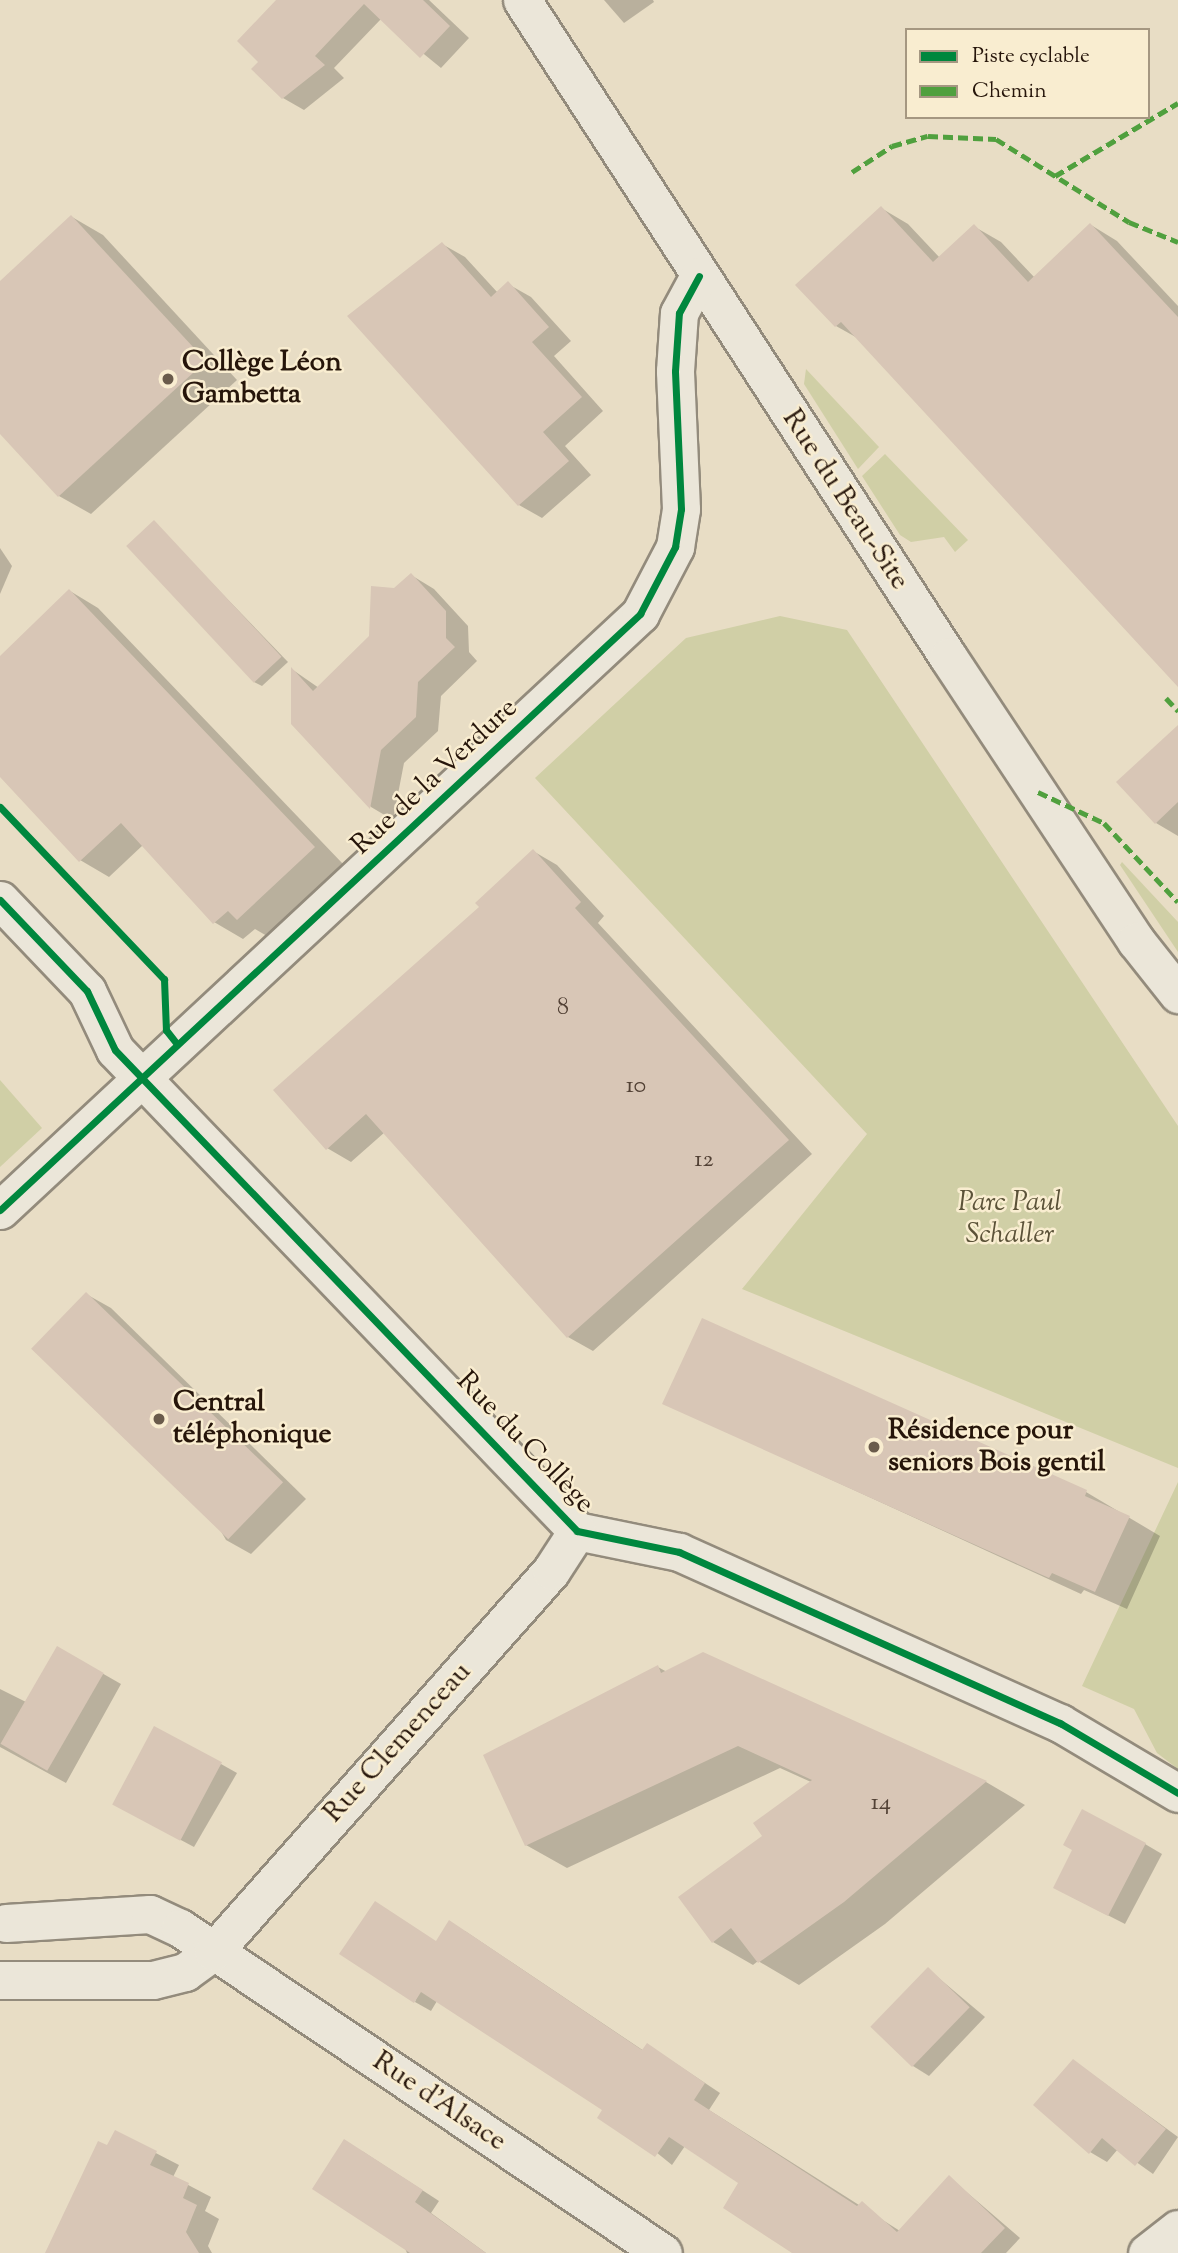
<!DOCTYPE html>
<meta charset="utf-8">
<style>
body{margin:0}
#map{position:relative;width:1178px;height:2253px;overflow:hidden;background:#e8ddc5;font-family:"Sorts Mill Goudy",serif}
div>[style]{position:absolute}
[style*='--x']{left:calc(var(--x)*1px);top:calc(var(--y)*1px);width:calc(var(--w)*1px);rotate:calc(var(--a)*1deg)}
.green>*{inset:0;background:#d0cfa6}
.shadow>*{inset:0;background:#0003}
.building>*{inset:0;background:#d8c6b6;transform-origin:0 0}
.roads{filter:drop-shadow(2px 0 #938b7c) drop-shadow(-2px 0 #938b7c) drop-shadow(0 2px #938b7c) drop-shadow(0 -2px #938b7c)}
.street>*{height:37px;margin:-18.5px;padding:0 18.5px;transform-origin:18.5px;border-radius:18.5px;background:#ebe6d9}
.quiet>*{height:5px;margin-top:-2.5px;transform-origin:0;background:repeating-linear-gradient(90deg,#50a03e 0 10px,transparent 0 15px)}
.cycleway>*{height:7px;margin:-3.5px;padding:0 3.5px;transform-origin:3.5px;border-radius:3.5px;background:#00873e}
.dots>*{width:19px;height:19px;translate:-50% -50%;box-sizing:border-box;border:4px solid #f9edd0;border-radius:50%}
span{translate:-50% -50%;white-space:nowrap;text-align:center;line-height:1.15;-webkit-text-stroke:5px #f9edd0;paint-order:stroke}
.number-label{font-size:24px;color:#524135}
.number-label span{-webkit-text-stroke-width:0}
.poi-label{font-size:28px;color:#26150a;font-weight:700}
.left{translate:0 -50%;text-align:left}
.street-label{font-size:28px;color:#26150a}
.park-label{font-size:28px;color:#5b5238;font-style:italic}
.legend{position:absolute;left:905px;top:28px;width:245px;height:91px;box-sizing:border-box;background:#f9edd0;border:2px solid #a59781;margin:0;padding:9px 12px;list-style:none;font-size:21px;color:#26150a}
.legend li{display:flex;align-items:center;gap:14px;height:35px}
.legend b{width:35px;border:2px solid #a59781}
</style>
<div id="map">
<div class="green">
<i style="clip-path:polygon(806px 369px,879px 447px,858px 469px,804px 384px)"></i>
<i style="clip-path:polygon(885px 454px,968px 540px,955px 552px,944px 537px,911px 542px,900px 535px,862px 476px)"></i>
<i style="clip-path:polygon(780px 616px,847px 630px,1178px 1126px,1178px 1468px,742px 1289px,867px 1134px,535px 778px,686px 638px)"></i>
<i style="clip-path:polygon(1122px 862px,1178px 922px,1178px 952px,1120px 865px)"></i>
<i style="clip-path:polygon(0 1080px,42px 1128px,0 1167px)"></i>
<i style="clip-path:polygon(1178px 1482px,1178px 1769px,1157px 1753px,1134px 1709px,1082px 1686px)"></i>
</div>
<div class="shadow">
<i style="clip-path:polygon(278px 0,429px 0,469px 38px,441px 68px,381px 19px,334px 68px,344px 78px,304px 110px,283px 98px,260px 62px)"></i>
<i style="clip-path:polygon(604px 0,653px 0,654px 2px,624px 23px)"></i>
<i style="clip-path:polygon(881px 208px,908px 224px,940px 258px,975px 227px,1001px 242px,1035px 278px,1091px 225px,1117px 241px,1178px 306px,1178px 678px,861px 340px,836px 326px,798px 285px)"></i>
<i style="clip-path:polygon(72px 217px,103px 235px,237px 380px,91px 514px,59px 496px,0 431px,0 283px)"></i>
<i style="clip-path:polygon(442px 244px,465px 257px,498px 293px,508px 284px,531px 297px,571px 341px,554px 356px,603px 411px,565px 446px,591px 475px,542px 518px,519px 505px)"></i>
<i style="clip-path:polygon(154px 523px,288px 662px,262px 686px,254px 682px)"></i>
<i style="clip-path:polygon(0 548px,12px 566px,0 594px)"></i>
<i style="clip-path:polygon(411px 575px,434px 589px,468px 626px,469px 652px,477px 661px,441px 696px,438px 731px,404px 763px,393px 820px,371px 807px,292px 723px,293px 670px,319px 688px,371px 636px,395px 590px)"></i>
<i style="clip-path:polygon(70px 591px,98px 608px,343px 864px,267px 936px,255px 929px,243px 939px,214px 922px,143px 845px,109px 877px,80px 860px,0 774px,0 658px)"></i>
<i style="clip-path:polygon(1178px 730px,1178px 836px,1156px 823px)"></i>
<i style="clip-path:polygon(533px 851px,557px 865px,604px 916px,598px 923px,812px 1154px,593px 1351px,568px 1337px,385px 1132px,351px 1162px,327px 1148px,481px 907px)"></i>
<i style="clip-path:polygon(86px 1294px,111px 1308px,306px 1499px,251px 1554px,226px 1540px)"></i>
<i style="clip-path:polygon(664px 1403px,1086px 1492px,1160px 1536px,1127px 1609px,1084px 1590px,1081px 1594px)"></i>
<i style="clip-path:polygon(58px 1648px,121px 1684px,66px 1783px,0 1747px,0 1689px,26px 1702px)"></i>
<i style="clip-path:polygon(703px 1654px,986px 1782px,1025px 1805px,885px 1924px,799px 1985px,758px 1961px,753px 1965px,713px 1942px,764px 1836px,811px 1782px,780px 1768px,567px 1868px,526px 1845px,658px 1667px,667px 1672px)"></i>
<i style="clip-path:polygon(221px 1764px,237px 1773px,194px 1847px,132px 1814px)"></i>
<i style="clip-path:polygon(1145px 1844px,1162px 1854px,1125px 1924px,1072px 1897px)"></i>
<i style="clip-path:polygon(465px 1931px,644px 2051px,663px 2055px,720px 2093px,709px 2110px,900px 2231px,949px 2177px,1020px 2238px,1006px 2253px,806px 2253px,741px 2183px,685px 2146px,672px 2165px,604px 2110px,437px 2001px,431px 2011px,415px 2002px,437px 1943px)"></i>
<i style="clip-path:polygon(928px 1969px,985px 2017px,929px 2076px,913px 2066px)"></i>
<i style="clip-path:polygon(1074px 2061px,1178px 2137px,1153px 2174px,1118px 2149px,1107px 2162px,1090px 2152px)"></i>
<i style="clip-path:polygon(115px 2132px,179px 2165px,173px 2177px,211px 2197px,205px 2211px,219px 2219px,208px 2246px,212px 2253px,47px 2253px)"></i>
<i style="clip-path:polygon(362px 2151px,439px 2201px,431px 2213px,486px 2253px,407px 2253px)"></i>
</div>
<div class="building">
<i style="clip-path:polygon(276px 0,423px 0,450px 26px,420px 58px,364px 4px,315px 56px,325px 65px,282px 99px,251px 69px,258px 62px,237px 41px)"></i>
<i style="clip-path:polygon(881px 206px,933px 262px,974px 224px,1028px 282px,1090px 223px,1178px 317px,1178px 687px,841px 322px,835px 327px,795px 285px)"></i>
<i style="clip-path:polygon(71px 215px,206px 361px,58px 497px,0 434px,0 281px)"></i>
<i style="clip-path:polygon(442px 242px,491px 297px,508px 281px,549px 327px,532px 342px,582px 397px,543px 432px,569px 461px,518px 506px,347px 316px)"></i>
<i style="left:154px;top:520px;width:187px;height:38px;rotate:47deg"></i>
<i style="clip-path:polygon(411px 573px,446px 611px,446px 638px,455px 647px,418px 682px,416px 717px,381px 750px,370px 809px,291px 724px,291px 667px,313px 691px,369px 636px,371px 586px,394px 588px)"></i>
<i style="clip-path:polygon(69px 589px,315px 847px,237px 920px,228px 911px,213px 924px,121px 823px,79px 862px,0 777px,0 656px)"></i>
<i style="clip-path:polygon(1178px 725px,1178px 802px,1155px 824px,1116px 782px)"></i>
<i style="clip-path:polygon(533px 849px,581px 902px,575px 908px,789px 1140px,567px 1338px,366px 1114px,326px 1150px,273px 1090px,479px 907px,475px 903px)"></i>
<i style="left:86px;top:1292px;width:274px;height:79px;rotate:44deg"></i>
<i style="clip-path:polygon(702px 1318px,1087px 1490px,1085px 1496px,1130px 1516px,1095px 1592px,1052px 1573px,1049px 1578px,662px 1404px)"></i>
<i style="left:57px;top:1646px;width:54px;height:113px;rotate:30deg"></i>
<i style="clip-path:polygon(703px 1652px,987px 1781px,844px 1902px,758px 1963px,731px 1928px,712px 1943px,678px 1897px,762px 1836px,753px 1823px,812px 1780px,738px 1746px,525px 1846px,483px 1755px,658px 1665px,661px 1673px)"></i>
<i style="left:154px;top:1726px;width:77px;height:89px;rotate:28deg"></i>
<i style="clip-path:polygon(1082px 1809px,1146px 1843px,1108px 1916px,1053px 1888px,1072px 1850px,1063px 1845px)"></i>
<i style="clip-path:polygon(375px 1901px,436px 1941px,449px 1920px,642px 2050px,647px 2043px,705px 2083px,694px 2100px,857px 2206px,862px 2201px,897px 2232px,949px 2175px,1005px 2228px,981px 2253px,792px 2253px,723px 2208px,738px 2183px,669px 2137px,655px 2157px,597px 2118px,602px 2110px,421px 1992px,414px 2003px,339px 1954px)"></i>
<i style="left:928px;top:1967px;width:58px;height:83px;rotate:44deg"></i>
<i style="clip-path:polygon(1073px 2059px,1166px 2129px,1135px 2166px,1102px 2138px,1089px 2154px,1033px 2105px)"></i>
<i style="clip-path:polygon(115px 2130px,157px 2151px,150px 2165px,189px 2183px,183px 2198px,197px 2205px,186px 2232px,199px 2253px,45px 2253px,98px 2141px,107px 2145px)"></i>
<i style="clip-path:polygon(344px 2139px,423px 2190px,415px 2202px,486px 2253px,410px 2253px,312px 2189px)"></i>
</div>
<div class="roads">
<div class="street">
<i style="--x:522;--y:0;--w:783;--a:57.04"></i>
<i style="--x:948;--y:657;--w:341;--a:56.5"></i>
<i style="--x:1136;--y:941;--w:68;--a:51.6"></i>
<i style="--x:0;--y:900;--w:126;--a:46.3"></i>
<i style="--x:87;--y:991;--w:65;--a:64.6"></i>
<i style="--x:115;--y:1050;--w:667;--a:46.15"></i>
<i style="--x:577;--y:1531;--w:104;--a:11.6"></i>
<i style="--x:679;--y:1552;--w:418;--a:24.2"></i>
<i style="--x:1060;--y:1723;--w:137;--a:30.7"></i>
<i style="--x:0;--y:1210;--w:875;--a:-42.96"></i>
<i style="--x:640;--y:614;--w:76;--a:-62.4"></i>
<i style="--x:675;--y:547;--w:38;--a:-81"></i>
<i style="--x:681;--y:509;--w:138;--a:-92.5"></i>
<i style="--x:675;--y:371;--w:58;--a:-86.1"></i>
<i style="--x:679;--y:313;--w:42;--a:-61.6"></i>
<i style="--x:6;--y:1923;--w:144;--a:-3.6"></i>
<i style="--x:150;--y:1914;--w:33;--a:25"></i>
<i style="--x:180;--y:1928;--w:582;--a:33.94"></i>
<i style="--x:0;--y:1980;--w:153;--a:0"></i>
<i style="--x:153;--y:1980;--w:33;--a:-14"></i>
<i style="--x:185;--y:1972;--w:34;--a:-36"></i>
<i style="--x:213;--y:1952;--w:509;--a:-48.42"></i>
<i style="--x:551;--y:1571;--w:48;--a:-57"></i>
<i style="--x:1147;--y:2253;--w:39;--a:-38"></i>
</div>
</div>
<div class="quiet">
<i style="--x:852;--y:172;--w:48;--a:-33"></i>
<i style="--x:892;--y:146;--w:37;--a:-16"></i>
<i style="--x:928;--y:136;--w:68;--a:2.5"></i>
<i style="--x:996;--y:139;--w:157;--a:32"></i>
<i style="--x:1129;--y:222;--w:53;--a:22.2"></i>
<i style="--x:1055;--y:176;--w:143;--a:-30.7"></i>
<i style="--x:1166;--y:698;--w:18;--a:47"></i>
<i style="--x:1038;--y:792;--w:73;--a:25.2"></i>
<i style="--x:1104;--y:823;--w:108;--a:46.9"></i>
</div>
<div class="cycleway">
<i style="--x:0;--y:807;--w:238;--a:46.4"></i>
<i style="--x:164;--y:979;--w:51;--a:87.8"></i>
<i style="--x:166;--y:1030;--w:18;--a:52"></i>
<i style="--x:0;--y:900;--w:126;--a:46.3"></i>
<i style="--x:87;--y:991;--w:65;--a:64.6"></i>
<i style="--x:115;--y:1050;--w:667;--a:46.15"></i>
<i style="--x:577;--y:1531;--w:104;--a:11.6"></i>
<i style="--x:679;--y:1552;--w:418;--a:24.2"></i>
<i style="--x:1060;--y:1723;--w:137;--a:30.7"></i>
<i style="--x:0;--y:1210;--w:875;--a:-42.96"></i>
<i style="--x:640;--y:614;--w:76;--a:-62.4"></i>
<i style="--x:675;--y:547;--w:38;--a:-81"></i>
<i style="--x:681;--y:509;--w:138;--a:-92.5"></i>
<i style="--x:675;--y:371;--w:58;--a:-86.1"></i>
<i style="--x:679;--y:313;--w:42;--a:-61.6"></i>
</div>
<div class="dots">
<i style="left:168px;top:379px;background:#6a5b4b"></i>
<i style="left:159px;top:1419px;background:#6a5b4b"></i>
<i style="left:874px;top:1447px;background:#6a5b4b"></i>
</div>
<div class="number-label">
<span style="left:563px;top:1009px">8</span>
<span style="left:636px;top:1087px">10</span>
<span style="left:704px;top:1161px">12</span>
<span style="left:881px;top:1804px">14</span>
</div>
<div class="poi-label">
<span class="left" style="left:182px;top:379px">Collège Léon<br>Gambetta</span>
<span class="left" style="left:173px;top:1419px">Central<br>téléphonique</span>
<span class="left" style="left:888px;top:1447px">Résidence pour<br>seniors Bois gentil</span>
</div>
<div class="street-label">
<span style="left:845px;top:500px;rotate:57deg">Rue du Beau-Site</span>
<span style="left:435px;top:777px;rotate:-43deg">Rue de la Verdure</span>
<span style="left:525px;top:1443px;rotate:46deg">Rue du Collège</span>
<span style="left:398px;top:1743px;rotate:-48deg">Rue Clemenceau</span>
<span style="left:439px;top:2102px;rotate:34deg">Rue d'Alsace</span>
</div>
<div class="park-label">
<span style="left:1010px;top:1219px">Parc Paul<br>Schaller</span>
</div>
<ul class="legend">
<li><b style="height:9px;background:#00873e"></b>Piste cyclable</li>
<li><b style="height:9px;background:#50a03e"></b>Chemin</li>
</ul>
</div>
